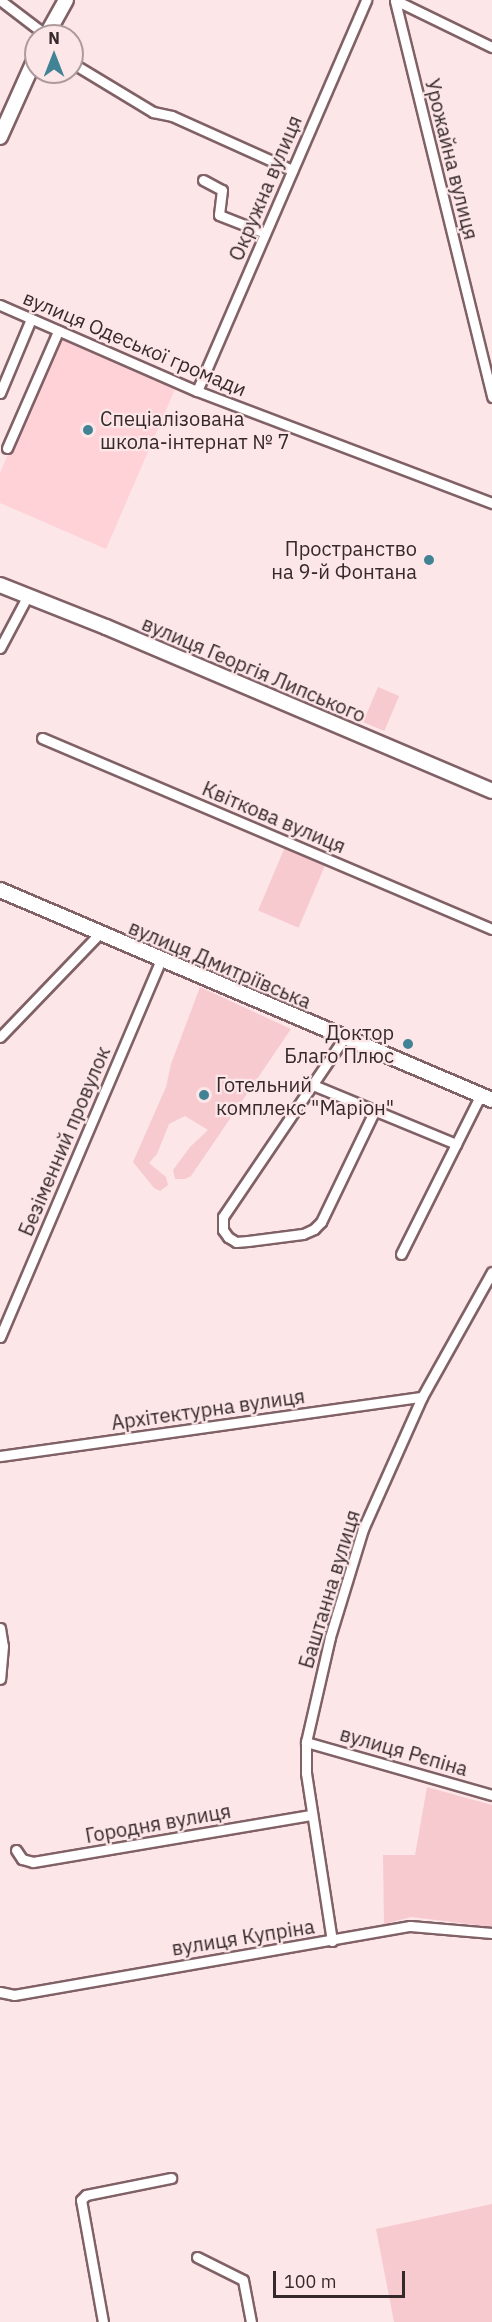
<!DOCTYPE html>
<meta charset="utf-8">
<style>
body{margin:0}
#map{position:relative;width:492px;height:2322px;overflow:hidden;background:#fce6e8;font-family:"IBM Plex Sans",sans-serif}
div>[style]{position:absolute}
[style*='--x']{left:calc(var(--x)*1px);top:calc(var(--y)*1px);width:calc(var(--w)*1px);rotate:calc(var(--a)*1deg)}
.built>*{inset:0;background:#ffd2d8}
.green>*{inset:0;background:#f7cad0;transform-origin:0 0}
.roads{filter:drop-shadow(2px 0 #806166) drop-shadow(-2px 0 #806166) drop-shadow(0 2px #806166) drop-shadow(0 -2px #806166)}
.street>*{height:9px;margin:-4.5px;padding:0 4.5px;transform-origin:4.5px;border-radius:4.5px;background:#fff}
.secondary>*{height:14px;margin:-7px;padding:0 7px;transform-origin:7px;border-radius:7px;background:#fff}
.dots>*{width:16px;height:16px;translate:-50% -50%;box-sizing:border-box;border:3px solid #fce6e8;border-radius:50%}
span{translate:-50% -50%;white-space:nowrap;text-align:center;line-height:1.15;-webkit-text-stroke:4.5px #fce6e8;paint-order:stroke}
.street-label{font-size:20px;color:#36292b}
.poi-label{font-size:20px;color:#36292b}
.left{translate:0 -50%;text-align:left}
.right{translate:-100% -50%;text-align:right}
.north{position:absolute;left:24px;top:24px;width:60px;height:60px;box-sizing:border-box;background:#fce6e8;border:2px solid #ad9a9c;border-radius:50%;rotate:0deg;font-size:16px;font-weight:700;line-height:24px;text-align:center;color:#36292b}
.north::after{content:'';display:block;margin:auto;width:21px;height:27px;background:#418395;clip-path:polygon(50% 0,100% 100%,50% 72%,0 100%)}
.scale{position:absolute;left:273px;top:2271px;width:132px;height:27px;box-sizing:border-box;border:3px solid #36292b;border-top:0;padding-left:8px;font-size:18px;line-height:21px;white-space:nowrap;color:#36292b;-webkit-text-stroke:4px #fce6e8;paint-order:stroke}
</style>
<div id="map">
<div class="built">
<i style="clip-path:polygon(58px 336px,176px 387px,106px 549px,0 503px,0 473px)"></i>
</div>
<div class="green">
<i style="left:378px;top:687px;width:23px;height:38px;rotate:23deg"></i>
<i style="left:285px;top:847px;width:44px;height:69px;rotate:23deg"></i>
<i style="clip-path:polygon(200px 987px,291px 1029px,191px 1176px,185px 1179px,175px 1179px,173px 1170px,190px 1147px,208px 1130px,185px 1116px,169px 1124px,157px 1154px,149px 1163px,166px 1177px,168px 1185px,160px 1191px,154px 1188px,133px 1162px,166px 1087px,171px 1064px)"></i>
<i style="clip-path:polygon(427px 1787px,492px 1805px,492px 1927px,411px 1917px,384px 1924px,383px 1855px,415px 1855px)"></i>
<i style="clip-path:polygon(492px 2204px,492px 2322px,394px 2322px,376px 2229px)"></i>
</div>
<div class="roads">
<div class="street">
<i style="--x:0;--y:0;--w:48;--a:37.3"></i>
<i style="--x:38;--y:29;--w:8;--a:60"></i>
<i style="--x:395;--y:0;--w:108;--a:25.9"></i>
<i style="--x:395;--y:1;--w:408;--a:76.2"></i>
<i style="--x:72;--y:63;--w:95;--a:31.2"></i>
<i style="--x:153;--y:112;--w:19;--a:12"></i>
<i style="--x:172;--y:116;--w:132;--a:24.2"></i>
<i style="--x:203;--y:180;--w:21;--a:28"></i>
<i style="--x:222;--y:190;--w:25;--a:97"></i>
<i style="--x:219;--y:215;--w:49;--a:21.4"></i>
<i style="--x:0;--y:305;--w:215;--a:23.6"></i>
<i style="--x:197;--y:391;--w:316;--a:20.8"></i>
<i style="--x:197;--y:391;--w:426;--a:-66.6"></i>
<i style="--x:0;--y:393;--w:80;--a:-67.3"></i>
<i style="--x:7;--y:448;--w:128;--a:-66.4"></i>
<i style="--x:0;--y:648;--w:58;--a:-62.1"></i>
<i style="--x:42;--y:738;--w:489;--a:23"></i>
<i style="--x:0;--y:1037;--w:144;--a:-46.1"></i>
<i style="--x:344;--y:1038;--w:216;--a:124.1"></i>
<i style="--x:223;--y:1217;--w:13;--a:90"></i>
<i style="--x:223;--y:1230;--w:9;--a:54"></i>
<i style="--x:228;--y:1237;--w:9;--a:32"></i>
<i style="--x:236;--y:1242;--w:12;--a:-5"></i>
<i style="--x:248;--y:1241;--w:55;--a:-7.3"></i>
<i style="--x:303;--y:1234;--w:12;--a:-24"></i>
<i style="--x:314;--y:1229;--w:10;--a:-45"></i>
<i style="--x:321;--y:1222;--w:124;--a:-64.3"></i>
<i style="--x:313;--y:1085;--w:155;--a:22.4"></i>
<i style="--x:401;--y:1254;--w:177;--a:-63.4"></i>
<i style="--x:0;--y:1337;--w:411;--a:-66.9"></i>
<i style="--x:0;--y:1456;--w:426;--a:-8"></i>
<i style="--x:0;--y:1628;--w:18;--a:81"></i>
<i style="--x:3;--y:1646;--w:33;--a:95"></i>
<i style="--x:306;--y:1742;--w:193;--a:15.9"></i>
<i style="--x:16;--y:1850;--w:11;--a:56"></i>
<i style="--x:22;--y:1859;--w:11;--a:15"></i>
<i style="--x:33;--y:1862;--w:283;--a:-9.6"></i>
<i style="--x:332;--y:1941;--w:170;--a:-98.8"></i>
<i style="--x:306;--y:1773;--w:31;--a:-90"></i>
<i style="--x:306;--y:1742;--w:108;--a:-77.1"></i>
<i style="--x:330;--y:1637;--w:113;--a:-73"></i>
<i style="--x:363;--y:1529;--w:145;--a:-65.9"></i>
<i style="--x:422;--y:1397;--w:143;--a:-60.8"></i>
<i style="--x:0;--y:1992;--w:14;--a:12"></i>
<i style="--x:14;--y:1995;--w:402;--a:-9.9"></i>
<i style="--x:410;--y:1926;--w:82;--a:4.9"></i>
<i style="--x:197;--y:2257;--w:51;--a:26.6"></i>
<i style="--x:243;--y:2280;--w:43;--a:79.2"></i>
<i style="--x:103;--y:2322;--w:124;--a:-100.2"></i>
<i style="--x:81;--y:2200;--w:7;--a:-45"></i>
<i style="--x:86;--y:2195;--w:87;--a:-11.3"></i>
</div>
<div class="secondary">
<i style="--x:46;--y:36;--w:41;--a:-60.9"></i>
<i style="--x:0;--y:137;--w:88;--a:-65.8"></i>
<i style="--x:0;--y:585;--w:114;--a:21.6"></i>
<i style="--x:106;--y:627;--w:419;--a:23"></i>
<i style="--x:0;--y:890;--w:535;--a:23.11"></i>
</div>
</div>
<div class="dots">
<i style="left:88px;top:430px;background:#418395"></i>
<i style="left:429px;top:560px;background:#418395"></i>
<i style="left:408px;top:1044px;background:#418395"></i>
<i style="left:204px;top:1095px;background:#418395"></i>
</div>
<div class="street-label">
<span style="left:452px;top:159px;rotate:76deg">Урожайна вулиця</span>
<span style="left:265px;top:188px;rotate:-67deg">Окружна вулиця</span>
<span style="left:135px;top:343px;rotate:23deg">вулиця Одеської громади</span>
<span style="left:254px;top:669px;rotate:23deg">вулиця Георгія Липського</span>
<span style="left:274px;top:817px;rotate:23deg">Квіткова вулиця</span>
<span style="left:220px;top:964px;rotate:23deg">вулиця Дмитріївська</span>
<span style="left:64px;top:1141px;rotate:-67deg">Безіменний провулок</span>
<span style="left:208px;top:1409px;rotate:-8deg">Архітектурна вулиця</span>
<span style="left:329px;top:1589px;rotate:-73deg">Баштанна вулиця</span>
<span style="left:404px;top:1751px;rotate:16deg">вулиця Рєпіна</span>
<span style="left:158px;top:1823px;rotate:-10deg">Городня вулиця</span>
<span style="left:243px;top:1937px;rotate:-9deg">вулиця Купріна</span>
</div>
<div class="poi-label">
<span class="left" style="left:100px;top:430px">Спеціалізована<br>школа-інтернат № 7</span>
<span class="right" style="left:417px;top:560px">Пространство<br>на 9-й Фонтана</span>
<span class="right" style="left:394px;top:1044px">Доктор<br>Благо Плюс</span>
<span class="left" style="left:216px;top:1096px">Готельний<br>комплекс "Маріон"</span>
</div>
<div class="north">N</div>
<div class="scale">100 m</div>
</div>
